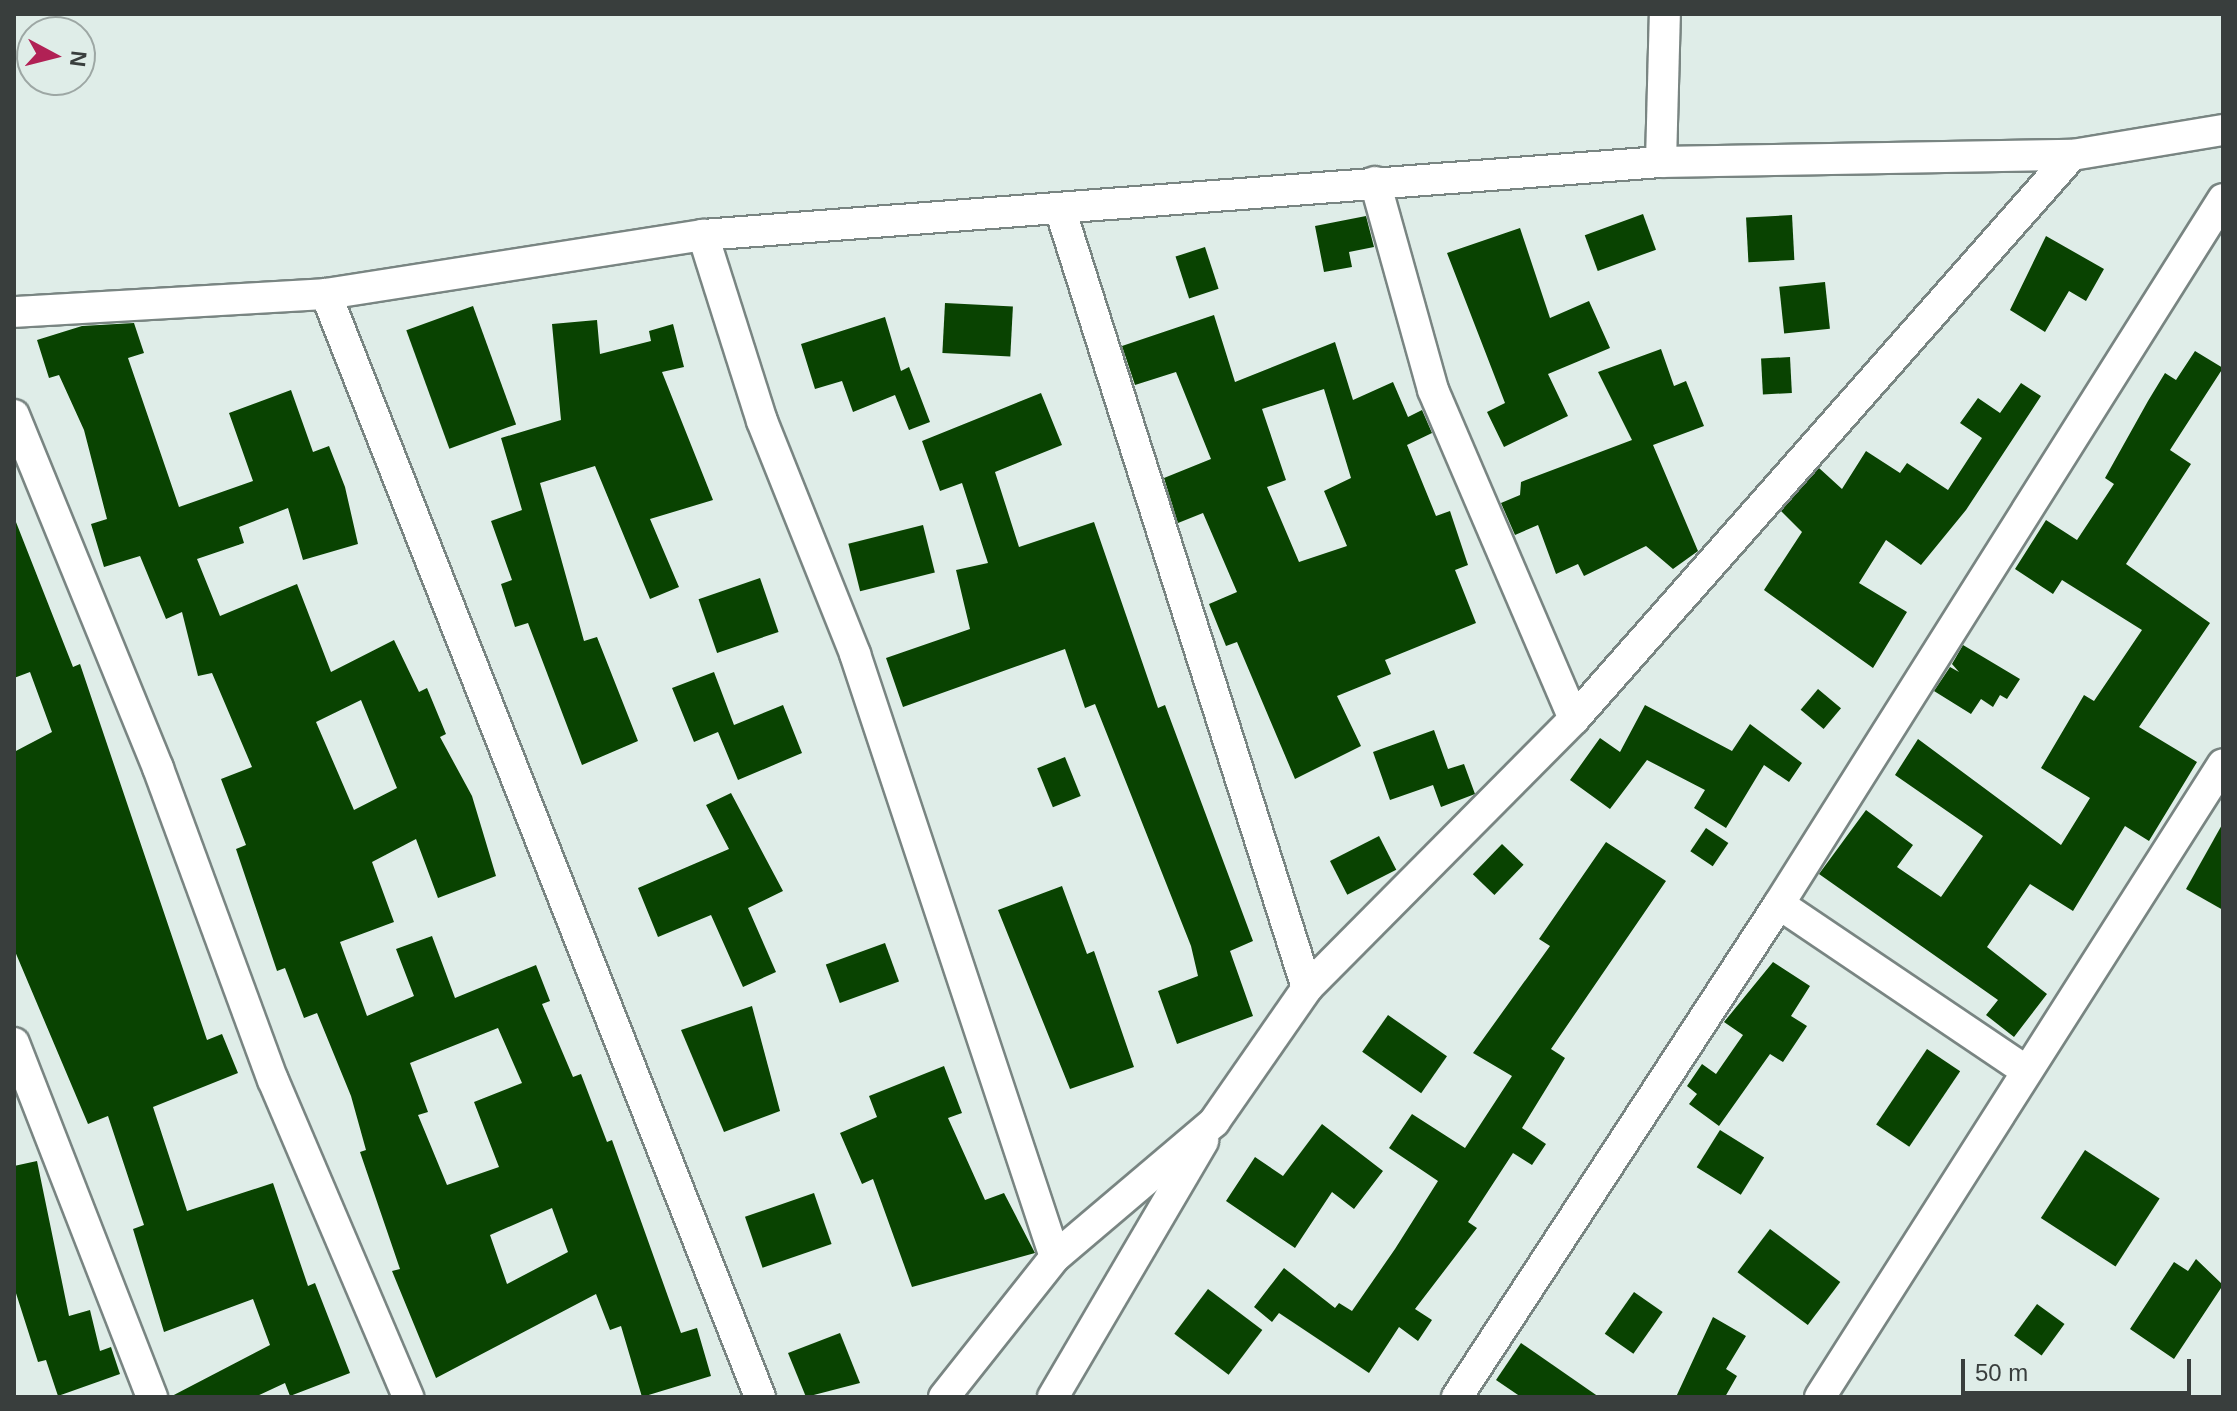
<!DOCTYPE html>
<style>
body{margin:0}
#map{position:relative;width:2237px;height:1411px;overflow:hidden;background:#dfede8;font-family:Arial,sans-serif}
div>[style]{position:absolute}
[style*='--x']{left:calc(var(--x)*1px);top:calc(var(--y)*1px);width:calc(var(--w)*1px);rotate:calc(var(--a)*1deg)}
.building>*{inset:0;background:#094301;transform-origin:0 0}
.roads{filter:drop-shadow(2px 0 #798582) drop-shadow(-2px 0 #798582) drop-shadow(0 2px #798582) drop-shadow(0 -2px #798582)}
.minor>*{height:30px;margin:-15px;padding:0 15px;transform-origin:15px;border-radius:15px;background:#fff}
span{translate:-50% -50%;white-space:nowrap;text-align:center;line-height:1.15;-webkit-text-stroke:8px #dfede8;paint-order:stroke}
.frame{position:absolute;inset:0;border:16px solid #393e3d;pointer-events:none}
.north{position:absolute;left:16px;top:16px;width:80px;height:80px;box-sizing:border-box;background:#dfede8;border:2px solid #9da7a4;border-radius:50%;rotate:97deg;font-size:22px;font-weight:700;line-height:32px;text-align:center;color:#393e3d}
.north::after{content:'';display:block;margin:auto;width:28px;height:36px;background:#b12155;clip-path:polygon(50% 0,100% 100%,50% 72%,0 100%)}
.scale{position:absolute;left:1961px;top:1359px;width:230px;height:36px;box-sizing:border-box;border:4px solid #393e3d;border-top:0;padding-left:10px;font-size:24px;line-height:28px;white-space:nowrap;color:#393e3d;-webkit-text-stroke:6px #dfede8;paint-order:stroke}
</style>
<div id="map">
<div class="building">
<i style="left:1643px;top:214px;width:38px;height:62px;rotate:70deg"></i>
<i style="left:1792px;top:215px;width:45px;height:46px;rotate:87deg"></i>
<i style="clip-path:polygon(1366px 216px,1374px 247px,1349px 252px,1352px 267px,1324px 272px,1315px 226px)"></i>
<i style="clip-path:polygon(1520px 228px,1550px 318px,1589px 301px,1610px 348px,1548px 374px,1568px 416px,1504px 447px,1487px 412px,1505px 403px,1447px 253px)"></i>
<i style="clip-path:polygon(2046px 236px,2104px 269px,2086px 301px,2069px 291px,2045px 332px,2010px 310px)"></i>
<i style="left:1205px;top:247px;width:44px;height:31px;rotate:72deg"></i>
<i style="left:1825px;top:282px;width:47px;height:46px;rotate:84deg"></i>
<i style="left:945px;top:303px;width:68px;height:50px;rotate:3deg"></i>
<i style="left:473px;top:306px;width:126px;height:71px;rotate:70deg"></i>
<i style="clip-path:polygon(evenodd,1214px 315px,1235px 382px,1335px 342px,1353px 400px,1393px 382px,1408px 417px,1422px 410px,1432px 433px,1407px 445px,1436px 516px,1450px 511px,1468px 565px,1455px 570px,1476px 623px,1385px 660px,1391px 674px,1337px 696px,1361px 746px,1295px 779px,1237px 642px,1226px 646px,1209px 604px,1237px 592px,1203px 513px,1178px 523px,1164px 478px,1211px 459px,1176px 372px,1135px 385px,1122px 346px,1214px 315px,1324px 389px,1351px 478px,1324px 491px,1347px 546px,1299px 562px,1267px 487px,1286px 480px,1262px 409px,1324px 389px)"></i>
<i style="clip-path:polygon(885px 317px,901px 371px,909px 367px,930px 422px,909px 430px,895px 395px,853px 412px,842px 381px,815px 389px,801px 344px)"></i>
<i style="clip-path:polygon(597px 320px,600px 354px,651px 341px,649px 331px,673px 324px,684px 367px,662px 372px,713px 500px,650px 519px,679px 587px,650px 599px,595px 466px,540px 483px,584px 641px,597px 637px,638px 741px,582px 765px,528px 623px,515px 627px,501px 584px,512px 580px,491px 521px,522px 510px,501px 438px,561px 420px,552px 324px)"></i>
<i style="clip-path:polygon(evenodd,134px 323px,144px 353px,128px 358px,179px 507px,253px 481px,229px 413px,291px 390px,313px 452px,329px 446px,345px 487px,358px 544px,303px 560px,288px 508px,239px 527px,244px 543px,197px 559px,220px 616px,297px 584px,331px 672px,394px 640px,419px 692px,427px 688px,446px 734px,440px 737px,472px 796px,496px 876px,438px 898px,416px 839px,372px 862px,394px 922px,340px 942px,367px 1016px,414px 996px,396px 949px,432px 936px,455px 998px,536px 965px,550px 1001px,542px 1004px,573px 1077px,581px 1074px,607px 1142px,612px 1140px,681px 1333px,697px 1328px,711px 1376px,642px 1397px,621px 1326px,610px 1330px,596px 1294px,436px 1378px,392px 1271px,400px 1269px,360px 1152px,366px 1150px,351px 1096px,317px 1013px,304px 1018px,285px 968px,277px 971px,236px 849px,246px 845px,221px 779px,252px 767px,212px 673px,198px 676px,182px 612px,166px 619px,140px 556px,104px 567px,91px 524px,107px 519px,84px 430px,59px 375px,49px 378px,37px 340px,82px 326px,134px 323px,361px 700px,397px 788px,354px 810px,316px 722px,361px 700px,134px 323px,498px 1028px,522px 1083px,474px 1102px,499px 1167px,447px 1185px,418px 1115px,428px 1112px,410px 1063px,498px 1028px,134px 323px,552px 1208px,568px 1252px,507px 1284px,490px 1235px,552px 1208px)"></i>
<i style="clip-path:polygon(1661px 349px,1674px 386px,1686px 381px,1704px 426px,1653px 445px,1698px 551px,1673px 569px,1646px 546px,1584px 576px,1578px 564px,1556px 574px,1538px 525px,1515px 535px,1501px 503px,1520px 495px,1521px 482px,1632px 440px,1598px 372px)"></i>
<i style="clip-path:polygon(2195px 351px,2223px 368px,2170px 450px,2191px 464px,2126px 564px,2210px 623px,2139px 727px,2197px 762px,2149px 841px,2125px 826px,2073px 911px,2030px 884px,1987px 947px,2047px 994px,2014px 1037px,1986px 1015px,1998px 1000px,1819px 874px,1866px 810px,1913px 845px,1897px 867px,1941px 897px,1983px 836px,1895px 775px,1918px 739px,2061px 845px,2090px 798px,2041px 768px,2084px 695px,2094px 701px,2142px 630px,2062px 580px,2053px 594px,2015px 569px,2046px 520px,2077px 540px,2114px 484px,2105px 478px,2148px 401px,2165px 373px,2176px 380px)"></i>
<i style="left:1790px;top:357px;width:36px;height:29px;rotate:87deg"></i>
<i style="clip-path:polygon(2021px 383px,2041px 396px,1966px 510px,1921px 565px,1886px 540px,1859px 583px,1907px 612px,1873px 668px,1764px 590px,1802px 532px,1781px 511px,1819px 468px,1842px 489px,1866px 451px,1900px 473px,1907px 463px,1948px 490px,1982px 438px,1960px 423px,1978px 398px,2000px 413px)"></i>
<i style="clip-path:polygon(1041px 393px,1062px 445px,995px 472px,1019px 547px,1094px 522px,1158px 708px,1165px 705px,1253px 941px,1230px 951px,1253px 1016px,1177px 1044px,1158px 991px,1198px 976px,1191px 946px,1095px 704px,1085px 708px,1065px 649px,903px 707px,886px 658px,970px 629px,956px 570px,988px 563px,962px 483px,940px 491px,922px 441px)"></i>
<i style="clip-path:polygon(14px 517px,73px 667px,80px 664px,207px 1040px,222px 1034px,238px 1073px,153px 1107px,187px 1211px,273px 1183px,308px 1286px,315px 1283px,350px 1373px,290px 1396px,285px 1383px,255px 1397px,170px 1397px,270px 1345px,253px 1299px,164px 1332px,133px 1229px,144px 1225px,108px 1116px,88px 1124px,14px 949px,14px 752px,52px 732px,30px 672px,14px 678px)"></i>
<i style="left:923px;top:525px;width:49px;height:77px;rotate:76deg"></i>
<i style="left:760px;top:578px;width:57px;height:65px;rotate:71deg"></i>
<i style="clip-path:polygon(1963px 645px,2020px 679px,2007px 699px,2000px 695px,1993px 707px,1981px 699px,1971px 714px,1934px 691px,1950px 667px,1959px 672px,1952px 664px)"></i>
<i style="clip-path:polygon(714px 672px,734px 725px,783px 705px,802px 753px,738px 780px,718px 732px,694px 742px,672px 688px)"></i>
<i style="left:1818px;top:689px;width:30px;height:27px;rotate:40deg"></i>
<i style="clip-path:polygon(1645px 705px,1732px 751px,1750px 724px,1802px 763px,1789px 782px,1764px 765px,1726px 828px,1694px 808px,1705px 790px,1647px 760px,1610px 809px,1570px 780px,1600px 738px,1620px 752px)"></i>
<i style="clip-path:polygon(1434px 730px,1448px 769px,1464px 764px,1475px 794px,1441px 807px,1433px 785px,1390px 800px,1373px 752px)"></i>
<i style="left:1065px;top:757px;width:42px;height:30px;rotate:68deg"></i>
<i style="clip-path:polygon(731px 793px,783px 891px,748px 908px,776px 972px,743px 987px,711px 915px,658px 937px,638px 888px,729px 849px,706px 805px)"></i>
<i style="clip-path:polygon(2223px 823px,2223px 910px,2186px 889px)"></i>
<i style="left:1706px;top:828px;width:27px;height:28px;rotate:34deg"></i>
<i style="left:1379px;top:836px;width:38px;height:55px;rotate:63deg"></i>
<i style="clip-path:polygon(1606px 842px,1666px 881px,1551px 1049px,1565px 1058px,1522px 1128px,1546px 1144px,1532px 1165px,1513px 1153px,1468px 1222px,1477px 1228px,1415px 1309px,1432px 1320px,1418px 1341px,1399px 1327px,1369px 1373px,1279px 1313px,1272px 1322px,1254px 1307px,1284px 1268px,1335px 1308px,1339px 1303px,1352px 1311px,1395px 1249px,1438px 1181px,1389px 1148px,1412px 1114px,1465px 1148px,1512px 1076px,1473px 1053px,1550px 946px,1539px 939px)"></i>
<i style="left:1502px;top:844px;width:30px;height:42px;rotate:44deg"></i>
<i style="clip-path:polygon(1062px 886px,1087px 954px,1094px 951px,1134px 1067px,1070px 1089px,998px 910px)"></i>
<i style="left:885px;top:943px;width:41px;height:63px;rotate:70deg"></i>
<i style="clip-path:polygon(1773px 962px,1810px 986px,1791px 1016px,1807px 1026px,1783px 1062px,1770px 1054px,1719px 1126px,1689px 1104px,1697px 1094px,1687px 1086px,1702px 1064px,1716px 1074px,1743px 1035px,1724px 1022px)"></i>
<i style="clip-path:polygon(752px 1006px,780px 1111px,724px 1132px,681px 1030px)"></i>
<i style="left:1388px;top:1015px;width:72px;height:45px;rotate:35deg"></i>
<i style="left:1927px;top:1049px;width:40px;height:91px;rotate:34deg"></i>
<i style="clip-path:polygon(944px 1066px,962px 1113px,948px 1118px,985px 1200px,1004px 1193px,1035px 1253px,912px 1287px,873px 1179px,862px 1184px,840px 1133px,877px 1117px,869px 1096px)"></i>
<i style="clip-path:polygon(1322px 1124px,1383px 1171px,1354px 1209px,1332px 1192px,1295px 1248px,1226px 1201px,1255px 1157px,1283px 1176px)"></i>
<i style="left:1720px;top:1130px;width:52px;height:44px;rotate:32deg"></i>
<i style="left:2085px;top:1150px;width:89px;height:81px;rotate:33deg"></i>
<i style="clip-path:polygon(37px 1161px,69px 1316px,90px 1310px,100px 1351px,111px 1347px,120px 1374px,58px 1396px,46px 1360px,38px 1362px,14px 1287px,14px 1166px)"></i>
<i style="left:814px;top:1193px;width:54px;height:73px;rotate:71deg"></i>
<i style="left:1770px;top:1229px;width:88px;height:54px;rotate:37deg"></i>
<i style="clip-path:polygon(2196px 1259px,2223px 1285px,2174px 1359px,2130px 1329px,2174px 1262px,2188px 1271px)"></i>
<i style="left:1208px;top:1289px;width:68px;height:56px;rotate:37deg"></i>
<i style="left:1634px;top:1292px;width:35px;height:51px;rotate:35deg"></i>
<i style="left:2037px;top:1304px;width:34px;height:39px;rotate:36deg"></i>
<i style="clip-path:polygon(1713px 1317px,1746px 1336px,1726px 1369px,1737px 1376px,1725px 1397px,1676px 1397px)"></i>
<i style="clip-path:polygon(840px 1333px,860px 1383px,806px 1397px,788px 1353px)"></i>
<i style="clip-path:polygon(1521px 1343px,1599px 1397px,1521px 1397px,1496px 1380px)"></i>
</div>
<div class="roads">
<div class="minor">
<i style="--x:1661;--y:162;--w:148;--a:-88.5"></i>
<i style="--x:1375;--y:182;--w:216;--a:74.4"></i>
<i style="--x:1433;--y:390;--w:358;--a:66.8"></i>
<i style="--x:1061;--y:212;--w:814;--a:72.41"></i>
<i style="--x:703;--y:235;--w:195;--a:72.4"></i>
<i style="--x:762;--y:421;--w:251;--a:68.2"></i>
<i style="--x:855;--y:654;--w:635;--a:71.65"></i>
<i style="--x:326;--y:294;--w:1185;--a:68.52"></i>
<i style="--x:14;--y:312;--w:313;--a:-3.3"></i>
<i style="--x:326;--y:294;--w:382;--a:-8.9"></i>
<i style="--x:703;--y:235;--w:961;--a:-4.36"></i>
<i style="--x:1661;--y:162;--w:411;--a:-1"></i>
<i style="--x:2072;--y:155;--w:153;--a:-9.4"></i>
<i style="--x:14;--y:415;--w:381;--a:67.8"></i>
<i style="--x:158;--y:768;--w:333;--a:69.8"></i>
<i style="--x:273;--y:1080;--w:345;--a:66.9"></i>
<i style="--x:1779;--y:904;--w:295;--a:34"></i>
<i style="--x:14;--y:1043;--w:380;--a:68.7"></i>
<i style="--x:944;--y:1397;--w:179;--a:-51.6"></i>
<i style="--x:1055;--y:1257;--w:209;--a:-40.3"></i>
<i style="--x:1214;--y:1122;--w:163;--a:-55.2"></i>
<i style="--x:1307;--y:988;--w:379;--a:-45.2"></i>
<i style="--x:1574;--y:719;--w:752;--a:-48.56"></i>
<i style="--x:1053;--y:1397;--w:297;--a:-59.6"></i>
<i style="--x:1457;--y:1397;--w:589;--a:-56.85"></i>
<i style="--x:1779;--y:904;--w:833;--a:-57.8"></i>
<i style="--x:1820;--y:1397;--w:750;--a:-57.52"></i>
</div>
</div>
<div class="frame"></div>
<div class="north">N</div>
<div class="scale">50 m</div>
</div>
